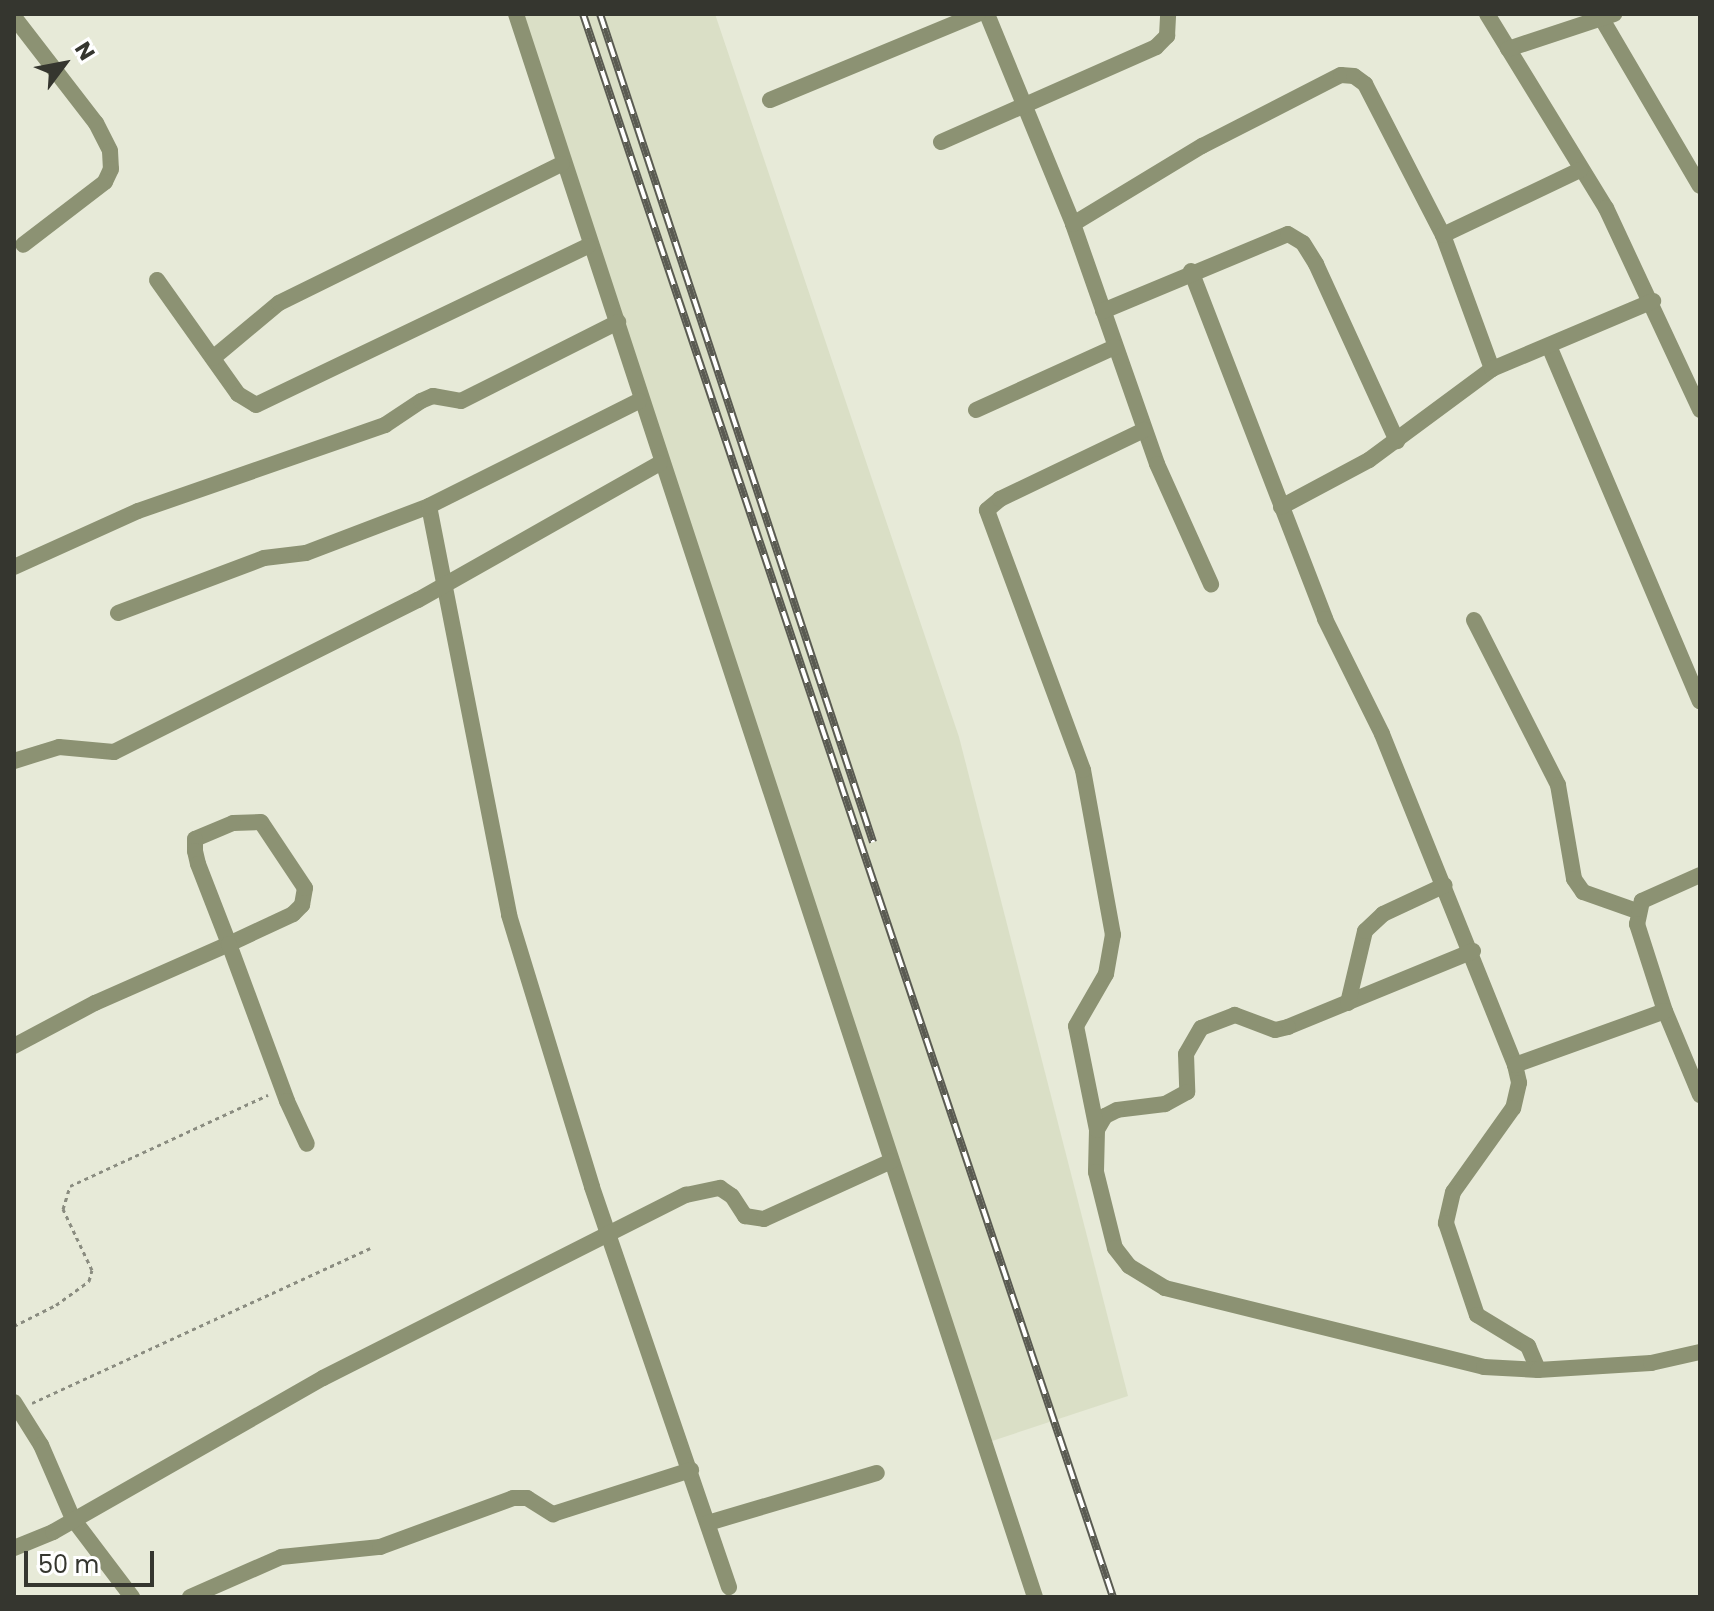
<!DOCTYPE html>
<style>
body{margin:0}
#map{position:relative;width:1714px;height:1611px;overflow:hidden;background:#e7ead8;font-family:Poppins,sans-serif}
div>[style]{position:absolute}
[style*='--x']{left:calc(var(--x)*1px);top:calc(var(--y)*1px);width:calc(var(--w)*1px);rotate:calc(var(--a)*1deg)}
.built>*{inset:0;background:#dadfc6}
.path>*{height:3px;margin-top:-1.5px;transform-origin:0;background:repeating-linear-gradient(90deg,#8a8c80 0 4px,transparent 0 8px)}
.street>*{height:16px;margin:-8px;padding:0 8px;transform-origin:8px;border-radius:8px;background:#8c9273}
.rail>*{height:8px;margin-top:-4px;transform-origin:0;background:repeating-linear-gradient(90deg,#fff 0 15px,#5a5b52 0 30px);box-sizing:border-box;border-block:2px solid #5a5b52}
span{translate:-50% -50%;white-space:nowrap;text-align:center;line-height:1.15;-webkit-text-stroke:7px #fff;paint-order:stroke}
.frame{position:absolute;inset:0;border:16px solid #35362f;pointer-events:none}
.north{position:absolute;left:24px;top:24px;width:80px;height:80px;-webkit-text-stroke:6px #fff;paint-order:stroke;rotate:58deg;font-size:22px;font-weight:700;line-height:32px;text-align:center;color:#35362f}
.north::after{content:'';display:block;margin:auto;width:28px;height:36px;background:#35362f;clip-path:polygon(50% 0,100% 100%,50% 72%,0 100%)}
.scale{position:absolute;left:24px;top:1551px;width:130px;height:36px;box-sizing:border-box;border:4px solid #35362f;border-top:0;padding-left:10px;font-size:24px;line-height:28px;white-space:nowrap;color:#35362f;-webkit-text-stroke:6px #fff;paint-order:stroke}
</style>
<div id="map">
<div class="built">
<i style="clip-path:polygon(517px 14px,715px 14px,959px 737px,1128px 1396px,986px 1443px)"></i>
</div>
<div class="path">
<i style="--x:14;--y:1326;--w:47;--a:-26.6"></i>
<i style="--x:56;--y:1305;--w:41;--a:-36"></i>
<i style="--x:89;--y:1281;--w:11;--a:-75"></i>
<i style="--x:92;--y:1270;--w:68;--a:-115.4"></i>
<i style="--x:63;--y:1209;--w:24;--a:-73"></i>
<i style="--x:70;--y:1186;--w:218;--a:-24.7"></i>
<i style="--x:32;--y:1403;--w:372;--a:-24.6"></i>
</div>
<div class="street">
<i style="--x:516;--y:14;--w:1666;--a:71.85"></i>
<i style="--x:987;--y:14;--w:227;--a:67.7"></i>
<i style="--x:1073;--y:224;--w:254;--a:70.7"></i>
<i style="--x:1157;--y:464;--w:132;--a:65.8"></i>
<i style="--x:1487;--y:14;--w:228;--a:58.5"></i>
<i style="--x:1606;--y:208;--w:223;--a:65"></i>
<i style="--x:1599;--y:14;--w:199;--a:59.6"></i>
<i style="--x:14;--y:17;--w:134;--a:52.3"></i>
<i style="--x:96;--y:123;--w:31;--a:63"></i>
<i style="--x:110;--y:151;--w:18;--a:87"></i>
<i style="--x:111;--y:169;--w:14;--a:115"></i>
<i style="--x:105;--y:182;--w:103;--a:142.5"></i>
<i style="--x:1508;--y:49;--w:112;--a:-18.3"></i>
<i style="--x:770;--y:100;--w:225;--a:-22.5"></i>
<i style="--x:941;--y:142;--w:235;--a:-23.8"></i>
<i style="--x:1156;--y:47;--w:16;--a:-45"></i>
<i style="--x:1167;--y:36;--w:22;--a:-87"></i>
<i style="--x:1073;--y:224;--w:151;--a:-31.2"></i>
<i style="--x:1202;--y:146;--w:156;--a:-27.1"></i>
<i style="--x:1341;--y:75;--w:13;--a:4"></i>
<i style="--x:1354;--y:76;--w:14;--a:36"></i>
<i style="--x:1365;--y:84;--w:170;--a:62.7"></i>
<i style="--x:1443;--y:235;--w:143;--a:69.9"></i>
<i style="--x:1443;--y:235;--w:152;--a:-25.4"></i>
<i style="--x:1191;--y:271;--w:373;--a:68.9"></i>
<i style="--x:1325;--y:619;--w:128;--a:63.6"></i>
<i style="--x:1382;--y:734;--w:357;--a:68.1"></i>
<i style="--x:1515;--y:1065;--w:18;--a:77"></i>
<i style="--x:1519;--y:1083;--w:26;--a:103"></i>
<i style="--x:1513;--y:1108;--w:103;--a:125.5"></i>
<i style="--x:1453;--y:1192;--w:32;--a:103"></i>
<i style="--x:1446;--y:1223;--w:97;--a:71.4"></i>
<i style="--x:1477;--y:1315;--w:60;--a:31.3"></i>
<i style="--x:1528;--y:1346;--w:26;--a:67"></i>
<i style="--x:157;--y:280;--w:140;--a:54.6"></i>
<i style="--x:238;--y:394;--w:21;--a:31"></i>
<i style="--x:256;--y:405;--w:368;--a:-25.6"></i>
<i style="--x:1103;--y:311;--w:200;--a:-22.6"></i>
<i style="--x:1288;--y:234;--w:17;--a:31"></i>
<i style="--x:1303;--y:243;--w:25;--a:58"></i>
<i style="--x:1316;--y:264;--w:195;--a:65.4"></i>
<i style="--x:1549;--y:346;--w:386;--a:67"></i>
<i style="--x:213;--y:358;--w:86;--a:-39.8"></i>
<i style="--x:279;--y:303;--w:315;--a:-26.2"></i>
<i style="--x:976;--y:410;--w:153;--a:-24.4"></i>
<i style="--x:429;--y:506;--w:417;--a:78.9"></i>
<i style="--x:509;--y:915;--w:284;--a:73"></i>
<i style="--x:592;--y:1187;--w:423;--a:71.1"></i>
<i style="--x:1281;--y:507;--w:100;--a:-28.1"></i>
<i style="--x:1369;--y:460;--w:153;--a:-36.5"></i>
<i style="--x:1492;--y:369;--w:175;--a:-22.9"></i>
<i style="--x:14;--y:567;--w:136;--a:-24.3"></i>
<i style="--x:138;--y:511;--w:262;--a:-19.2"></i>
<i style="--x:385;--y:425;--w:43;--a:-33.7"></i>
<i style="--x:421;--y:401;--w:13;--a:-23"></i>
<i style="--x:433;--y:396;--w:28;--a:10"></i>
<i style="--x:461;--y:401;--w:176;--a:-26.7"></i>
<i style="--x:118;--y:613;--w:156;--a:-20.6"></i>
<i style="--x:264;--y:558;--w:42;--a:-6.8"></i>
<i style="--x:306;--y:553;--w:132;--a:-20.9"></i>
<i style="--x:429;--y:506;--w:235;--a:-26.6"></i>
<i style="--x:1474;--y:620;--w:185;--a:63"></i>
<i style="--x:1558;--y:785;--w:95;--a:80.3"></i>
<i style="--x:1574;--y:879;--w:16;--a:55"></i>
<i style="--x:1583;--y:892;--w:57;--a:19.4"></i>
<i style="--x:14;--y:761;--w:47;--a:-17.3"></i>
<i style="--x:59;--y:747;--w:55;--a:5.2"></i>
<i style="--x:114;--y:752;--w:340;--a:-26.6"></i>
<i style="--x:418;--y:600;--w:278;--a:-29.5"></i>
<i style="--x:1700;--y:875;--w:64;--a:155.9"></i>
<i style="--x:1642;--y:901;--w:24;--a:102"></i>
<i style="--x:1637;--y:924;--w:91;--a:72.2"></i>
<i style="--x:1665;--y:1011;--w:91;--a:67.4"></i>
<i style="--x:1473;--y:951;--w:200;--a:157.7"></i>
<i style="--x:1288;--y:1027;--w:13;--a:167"></i>
<i style="--x:1275;--y:1030;--w:43;--a:-159.4"></i>
<i style="--x:1235;--y:1015;--w:36;--a:159"></i>
<i style="--x:1201;--y:1028;--w:30;--a:120"></i>
<i style="--x:1186;--y:1054;--w:38;--a:88"></i>
<i style="--x:1187;--y:1092;--w:25;--a:151"></i>
<i style="--x:1165;--y:1104;--w:48;--a:172.9"></i>
<i style="--x:1117;--y:1110;--w:13;--a:153"></i>
<i style="--x:1105;--y:1116;--w:16;--a:120"></i>
<i style="--x:1097;--y:1130;--w:42;--a:91.4"></i>
<i style="--x:1096;--y:1172;--w:78;--a:76"></i>
<i style="--x:1115;--y:1248;--w:23;--a:52"></i>
<i style="--x:1129;--y:1266;--w:42;--a:31.4"></i>
<i style="--x:1165;--y:1288;--w:329;--a:13.9"></i>
<i style="--x:1484;--y:1367;--w:54;--a:3.2"></i>
<i style="--x:1538;--y:1370;--w:113;--a:-3.5"></i>
<i style="--x:1651;--y:1363;--w:50;--a:-12.7"></i>
<i style="--x:1348;--y:1003;--w:74;--a:-76.7"></i>
<i style="--x:1365;--y:931;--w:25;--a:-43"></i>
<i style="--x:1383;--y:914;--w:68;--a:-25.1"></i>
<i style="--x:14;--y:1046;--w:92;--a:-28"></i>
<i style="--x:95;--y:1003;--w:146;--a:-23.8"></i>
<i style="--x:229;--y:944;--w:71;--a:-25.1"></i>
<i style="--x:293;--y:914;--w:13;--a:-45"></i>
<i style="--x:302;--y:905;--w:17;--a:-80"></i>
<i style="--x:305;--y:888;--w:79;--a:-123.7"></i>
<i style="--x:261;--y:822;--w:28;--a:178"></i>
<i style="--x:233;--y:823;--w:41;--a:157.2"></i>
<i style="--x:195;--y:839;--w:12;--a:90"></i>
<i style="--x:195;--y:851;--w:13;--a:77"></i>
<i style="--x:198;--y:864;--w:86;--a:68.8"></i>
<i style="--x:229;--y:944;--w:167;--a:69.7"></i>
<i style="--x:287;--y:1101;--w:47;--a:65.1"></i>
<i style="--x:1515;--y:1065;--w:159;--a:-19.8"></i>
<i style="--x:1097;--y:1130;--w:106;--a:-101.4"></i>
<i style="--x:1076;--y:1026;--w:60;--a:-60"></i>
<i style="--x:1106;--y:974;--w:40;--a:-80"></i>
<i style="--x:1113;--y:935;--w:168;--a:-100.3"></i>
<i style="--x:1083;--y:770;--w:277;--a:-110.3"></i>
<i style="--x:987;--y:510;--w:17;--a:-40"></i>
<i style="--x:1000;--y:499;--w:160;--a:-25.6"></i>
<i style="--x:14;--y:1402;--w:51;--a:57.9"></i>
<i style="--x:41;--y:1445;--w:81;--a:66.6"></i>
<i style="--x:73;--y:1519;--w:98;--a:52.9"></i>
<i style="--x:708;--y:1523;--w:176;--a:-16.5"></i>
<i style="--x:14;--y:1548;--w:42;--a:-22.3"></i>
<i style="--x:53;--y:1532;--w:311;--a:-29.7"></i>
<i style="--x:323;--y:1378;--w:407;--a:-26.8"></i>
<i style="--x:686;--y:1195;--w:35;--a:-12"></i>
<i style="--x:720;--y:1188;--w:14;--a:34"></i>
<i style="--x:732;--y:1196;--w:24;--a:57"></i>
<i style="--x:745;--y:1216;--w:19;--a:9"></i>
<i style="--x:764;--y:1219;--w:140;--a:-24.5"></i>
<i style="--x:190;--y:1597;--w:99;--a:-23.7"></i>
<i style="--x:281;--y:1557;--w:100;--a:-5.8"></i>
<i style="--x:380;--y:1547;--w:142;--a:-20.2"></i>
<i style="--x:513;--y:1498;--w:14;--a:0"></i>
<i style="--x:527;--y:1498;--w:31;--a:32"></i>
<i style="--x:553;--y:1514;--w:145;--a:-17.7"></i>
</div>
<div class="rail">
<i style="--x:583;--y:14;--w:1669;--a:71.49"></i>
<i style="--x:600;--y:14;--w:872;--a:71.75"></i>
</div>
<div class="frame"></div>
<div class="north">N</div>
<div class="scale">50 m</div>
</div>
